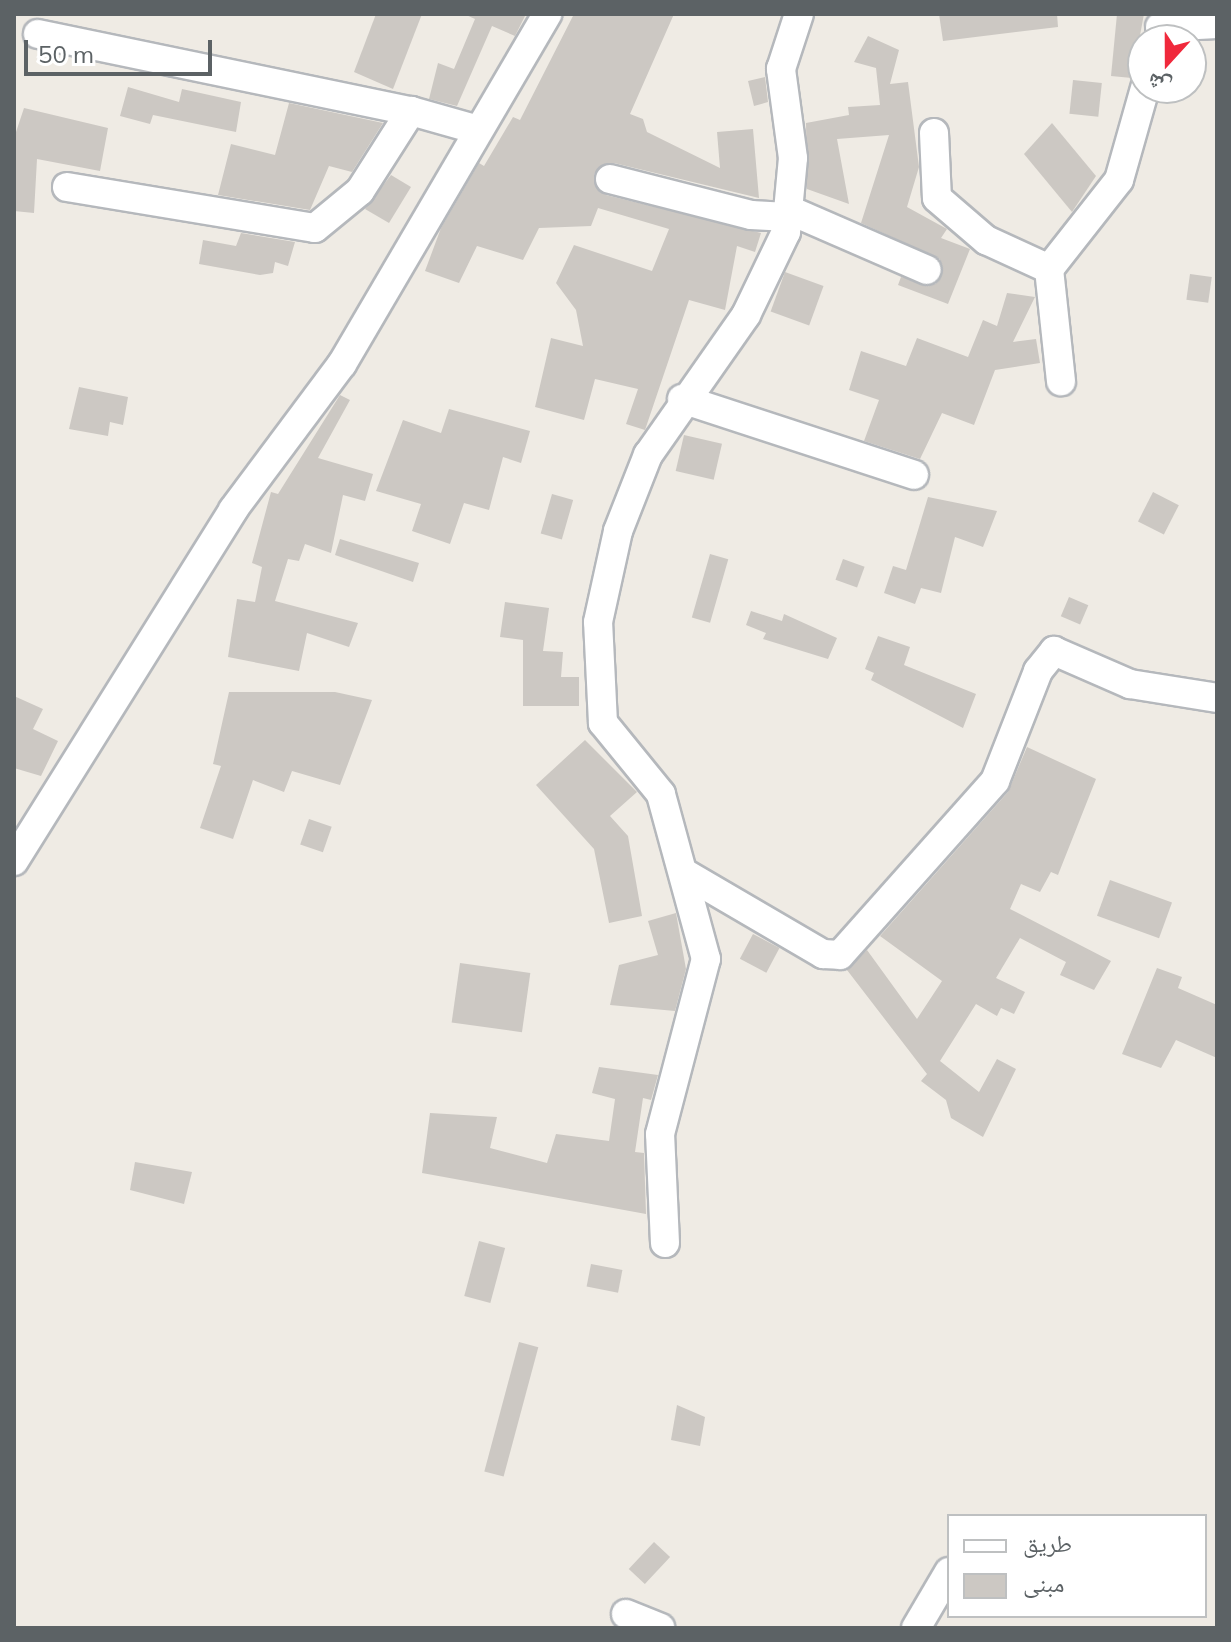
<!DOCTYPE html>
<meta charset="utf-8">
<style>
body{margin:0}
#map{position:relative;width:1231px;height:1642px;overflow:hidden;background:#efebe4;font-family:Mulish,"Noto Naskh Arabic",sans-serif}
div>[style]{position:absolute}
[style*='--x']{left:calc(var(--x)*1px);top:calc(var(--y)*1px);width:calc(var(--w)*1px);rotate:calc(var(--a)*1deg)}
.building>*{inset:0;background:#ccc8c3;transform-origin:0 0}
.roads{filter:drop-shadow(2px 0 #b5b8bc) drop-shadow(-2px 0 #b5b8bc) drop-shadow(0 2px #b5b8bc) drop-shadow(0 -2px #b5b8bc)}
.minor>*{height:28px;margin:-14px;padding:0 14px;transform-origin:14px;border-radius:14px;background:#fff}
span{translate:-50% -50%;white-space:nowrap;text-align:center;line-height:1.15;-webkit-text-stroke:7px #fff;paint-order:stroke}
.frame{position:absolute;inset:0;border:16px solid #5c6265;pointer-events:none}
.legend{position:absolute;left:947px;top:1514px;width:260px;height:104px;box-sizing:border-box;background:#fff;border:2px solid #bec0c1;margin:0;padding:10px 14px;list-style:none;font-size:24px;color:#5c6265}
.legend li{display:flex;align-items:center;gap:16px;height:40px}
.legend b{width:40px;border:2px solid #bec0c1}
.north{position:absolute;left:1127px;top:24px;width:80px;height:80px;box-sizing:border-box;background:#fff;border:2px solid #bec0c1;border-radius:50%;rotate:201deg;font-size:22px;font-weight:700;line-height:32px;text-align:center;color:#5c6265}
.north::after{content:'';display:block;margin:auto;width:28px;height:36px;background:#f0293c;clip-path:polygon(50% 0,100% 100%,50% 72%,0 100%)}
.scale{position:absolute;left:24px;top:40px;width:188px;height:36px;box-sizing:border-box;border:4px solid #5c6265;border-top:0;padding-left:10px;font-size:24px;line-height:28px;white-space:nowrap;color:#5c6265;-webkit-text-stroke:6px #fff;paint-order:stroke}
</style>
<div id="map">
<div class="building">
<i style="clip-path:polygon(376px 14px,422px 14px,393px 89px,354px 72px)"></i>
<i style="clip-path:polygon(464px 14px,526px 14px,515px 36px,492px 26px,457px 106px,429px 99px,438px 63px,454px 69px,475px 19px)"></i>
<i style="clip-path:polygon(574px 14px,674px 14px,630px 114px,643px 119px,647px 132px,720px 168px,717px 132px,753px 129px,759px 198px,614px 163px,594px 174px,606px 195px,761px 233px,755px 252px,737px 246px,725px 310px,689px 300px,645px 430px,626px 424px,638px 389px,595px 379px,584px 420px,535px 407px,551px 338px,583px 346px,576px 310px,556px 283px,574px 245px,652px 271px,669px 229px,598px 208px,591px 226px,539px 228px,523px 260px,477px 246px,459px 283px,425px 271px,441px 228px,479px 163px,484px 166px,513px 117px,520px 120px)"></i>
<i style="clip-path:polygon(939px 14px,1057px 14px,1058px 27px,943px 41px)"></i>
<i style="clip-path:polygon(1117px 14px,1144px 14px,1132px 78px,1111px 76px)"></i>
<i style="clip-path:polygon(868px 36px,899px 50px,890px 84px,908px 82px,919px 167px,907px 207px,947px 229px,941px 238px,970px 249px,948px 304px,898px 285px,901px 277px,936px 284px,940px 259px,861px 223px,889px 135px,837px 139px,849px 204px,807px 189px,806px 123px,849px 115px,848px 107px,880px 105px,876px 68px,854px 62px)"></i>
<i style="clip-path:polygon(765px 77px,768px 102px,754px 106px,748px 81px)"></i>
<i style="left:1073px;top:80px;width:29px;height:34px;rotate:6deg"></i>
<i style="clip-path:polygon(128px 87px,179px 102px,182px 89px,241px 102px,236px 132px,153px 115px,150px 124px,120px 116px)"></i>
<i style="clip-path:polygon(289px 103px,383px 123px,352px 172px,329px 166px,310px 210px,218px 195px,231px 144px,275px 155px)"></i>
<i style="clip-path:polygon(24px 108px,108px 128px,100px 171px,37px 159px,34px 213px,14px 211px,14px 138px)"></i>
<i style="clip-path:polygon(1052px 123px,1096px 176px,1072px 212px,1024px 154px)"></i>
<i style="clip-path:polygon(391px 175px,411px 187px,389px 223px,365px 209px)"></i>
<i style="clip-path:polygon(241px 233px,295px 242px,288px 266px,275px 262px,273px 273px,260px 275px,199px 264px,203px 240px,236px 246px)"></i>
<i style="left:785px;top:272px;width:41px;height:42px;rotate:20deg"></i>
<i style="left:1190px;top:274px;width:22px;height:26px;rotate:8deg"></i>
<i style="clip-path:polygon(1007px 293px,1035px 297px,1013px 342px,1036px 339px,1040px 363px,995px 370px,974px 425px,942px 413px,920px 459px,864px 441px,879px 400px,849px 390px,861px 351px,906px 366px,917px 338px,968px 357px,983px 320px,997px 326px)"></i>
<i style="clip-path:polygon(79px 387px,128px 397px,123px 425px,110px 422px,108px 436px,69px 429px)"></i>
<i style="clip-path:polygon(340px 395px,350px 400px,318px 458px,373px 474px,365px 501px,343px 495px,331px 553px,305px 544px,299px 561px,288px 559px,275px 601px,358px 623px,349px 647px,307px 633px,299px 671px,228px 657px,237px 599px,255px 602px,262px 567px,252px 563px,271px 492px,278px 494px)"></i>
<i style="clip-path:polygon(449px 409px,530px 431px,521px 463px,503px 457px,489px 510px,464px 503px,450px 544px,412px 531px,421px 504px,376px 491px,403px 420px,441px 433px)"></i>
<i style="left:684px;top:435px;width:39px;height:37px;rotate:13deg"></i>
<i style="left:1153px;top:492px;width:29px;height:33px;rotate:27deg"></i>
<i style="left:552px;top:494px;width:22px;height:41px;rotate:16deg"></i>
<i style="clip-path:polygon(928px 497px,997px 511px,983px 547px,955px 537px,941px 593px,921px 588px,915px 604px,884px 593px,893px 566px,906px 570px)"></i>
<i style="clip-path:polygon(340px 539px,419px 563px,413px 582px,335px 555px)"></i>
<i style="left:710px;top:554px;width:19px;height:66px;rotate:16deg"></i>
<i style="left:843px;top:559px;width:23px;height:22px;rotate:20deg"></i>
<i style="left:1069px;top:597px;width:21px;height:21px;rotate:23deg"></i>
<i style="clip-path:polygon(505px 602px,549px 608px,543px 651px,563px 652px,561px 677px,579px 677px,579px 706px,523px 706px,523px 640px,500px 637px)"></i>
<i style="clip-path:polygon(751px 611px,782px 621px,784px 614px,837px 638px,828px 659px,763px 639px,766px 633px,746px 625px)"></i>
<i style="clip-path:polygon(878px 636px,910px 647px,904px 665px,976px 694px,963px 728px,871px 680px,874px 673px,865px 669px)"></i>
<i style="clip-path:polygon(229px 692px,335px 692px,372px 700px,340px 785px,292px 771px,284px 792px,253px 780px,233px 839px,200px 828px,221px 766px,213px 764px)"></i>
<i style="clip-path:polygon(14px 696px,43px 709px,33px 729px,58px 741px,41px 776px,14px 768px)"></i>
<i style="clip-path:polygon(585px 740px,637px 792px,610px 816px,628px 836px,642px 916px,609px 923px,594px 849px,536px 785px)"></i>
<i style="clip-path:polygon(1027px 747px,1096px 779px,1058px 875px,1051px 872px,1040px 892px,1021px 884px,1010px 909px,1111px 961px,1094px 990px,1060px 975px,1066px 962px,1020px 938px,996px 978px,1025px 992px,1014px 1014px,1001px 1008px,997px 1016px,976px 1004px,940px 1061px,979px 1092px,997px 1059px,1016px 1069px,983px 1137px,951px 1118px,946px 1100px,921px 1081px,927px 1074px,847px 970px,867px 950px,917px 1019px,942px 981px,880px 936px,1008px 792px)"></i>
<i style="left:309px;top:819px;width:24px;height:27px;rotate:19deg"></i>
<i style="left:1110px;top:880px;width:66px;height:38px;rotate:20deg"></i>
<i style="clip-path:polygon(676px 913px,686px 969px,675px 1011px,610px 1005px,619px 965px,658px 955px,648px 921px)"></i>
<i style="left:753px;top:934px;width:30px;height:28px;rotate:28deg"></i>
<i style="left:460px;top:963px;width:71px;height:60px;rotate:8deg"></i>
<i style="clip-path:polygon(1157px 968px,1182px 977px,1178px 988px,1217px 1005px,1217px 1058px,1176px 1040px,1161px 1068px,1122px 1054px)"></i>
<i style="clip-path:polygon(599px 1067px,658px 1075px,651px 1100px,643px 1098px,635px 1152px,644px 1153px,646px 1214px,422px 1173px,430px 1113px,497px 1117px,490px 1148px,547px 1163px,556px 1134px,609px 1141px,615px 1099px,592px 1093px)"></i>
<i style="clip-path:polygon(135px 1162px,192px 1172px,184px 1204px,130px 1190px)"></i>
<i style="left:479px;top:1241px;width:27px;height:57px;rotate:15deg"></i>
<i style="left:591px;top:1264px;width:32px;height:23px;rotate:11deg"></i>
<i style="left:519px;top:1342px;width:20px;height:134px;rotate:15deg"></i>
<i style="clip-path:polygon(677px 1405px,705px 1417px,700px 1446px,671px 1440px)"></i>
<i style="left:654px;top:1542px;width:22px;height:37px;rotate:43deg"></i>
</div>
<div class="roads">
<div class="minor">
<i style="--x:1160;--y:27;--w:57;--a:-3"></i>
<i style="--x:38;--y:34;--w:381;--a:11.7"></i>
<i style="--x:934;--y:133;--w:65;--a:87.4"></i>
<i style="--x:937;--y:198;--w:65;--a:40.6"></i>
<i style="--x:986;--y:240;--w:69;--a:24.7"></i>
<i style="--x:1049;--y:269;--w:113;--a:-51.8"></i>
<i style="--x:1119;--y:180;--w:96;--a:-74.2"></i>
<i style="--x:610;--y:179;--w:146;--a:14.3"></i>
<i style="--x:751;--y:215;--w:37;--a:3"></i>
<i style="--x:67;--y:187;--w:251;--a:9.4"></i>
<i style="--x:315;--y:228;--w:58;--a:-39.4"></i>
<i style="--x:360;--y:191;--w:95;--a:-57.5"></i>
<i style="--x:411;--y:111;--w:70;--a:15.8"></i>
<i style="--x:789;--y:210;--w:150;--a:23.5"></i>
<i style="--x:1049;--y:269;--w:113;--a:83.9"></i>
<i style="--x:682;--y:399;--w:244;--a:18.1"></i>
<i style="--x:14;--y:861;--w:414;--a:-58"></i>
<i style="--x:233;--y:510;--w:182;--a:-53.3"></i>
<i style="--x:342;--y:364;--w:406;--a:-59.6"></i>
<i style="--x:686;--y:874;--w:159;--a:30.3"></i>
<i style="--x:823;--y:954;--w:17;--a:3"></i>
<i style="--x:840;--y:955;--w:233;--a:-48.3"></i>
<i style="--x:995;--y:781;--w:118;--a:-68.6"></i>
<i style="--x:1038;--y:671;--w:26;--a:-51"></i>
<i style="--x:1054;--y:651;--w:83;--a:23.5"></i>
<i style="--x:1130;--y:684;--w:88;--a:9.1"></i>
<i style="--x:665;--y:1243;--w:109;--a:-92.6"></i>
<i style="--x:660;--y:1134;--w:181;--a:-75.3"></i>
<i style="--x:706;--y:959;--w:171;--a:-105.3"></i>
<i style="--x:661;--y:794;--w:92;--a:-129.2"></i>
<i style="--x:603;--y:723;--w:101;--a:-92.8"></i>
<i style="--x:598;--y:622;--w:93;--a:-77.6"></i>
<i style="--x:618;--y:531;--w:82;--a:-68.5"></i>
<i style="--x:648;--y:455;--w:171;--a:-55"></i>
<i style="--x:746;--y:315;--w:92;--a:-64.3"></i>
<i style="--x:786;--y:232;--w:74;--a:-84.6"></i>
<i style="--x:793;--y:158;--w:90;--a:-97.7"></i>
<i style="--x:781;--y:69;--w:58;--a:-71.9"></i>
<i style="--x:626;--y:1614;--w:37;--a:22"></i>
<i style="--x:916;--y:1628;--w:65;--a:-59.5"></i>
</div>
</div>
<div class="frame"></div>
<ul class="legend">
<li><b style="height:10px;background:#fff"></b>طريق</li>
<li><b style="height:22px;background:#ccc8c3"></b>مبنى</li>
</ul>
<div class="north">ش</div>
<div class="scale">50 m</div>
</div>
